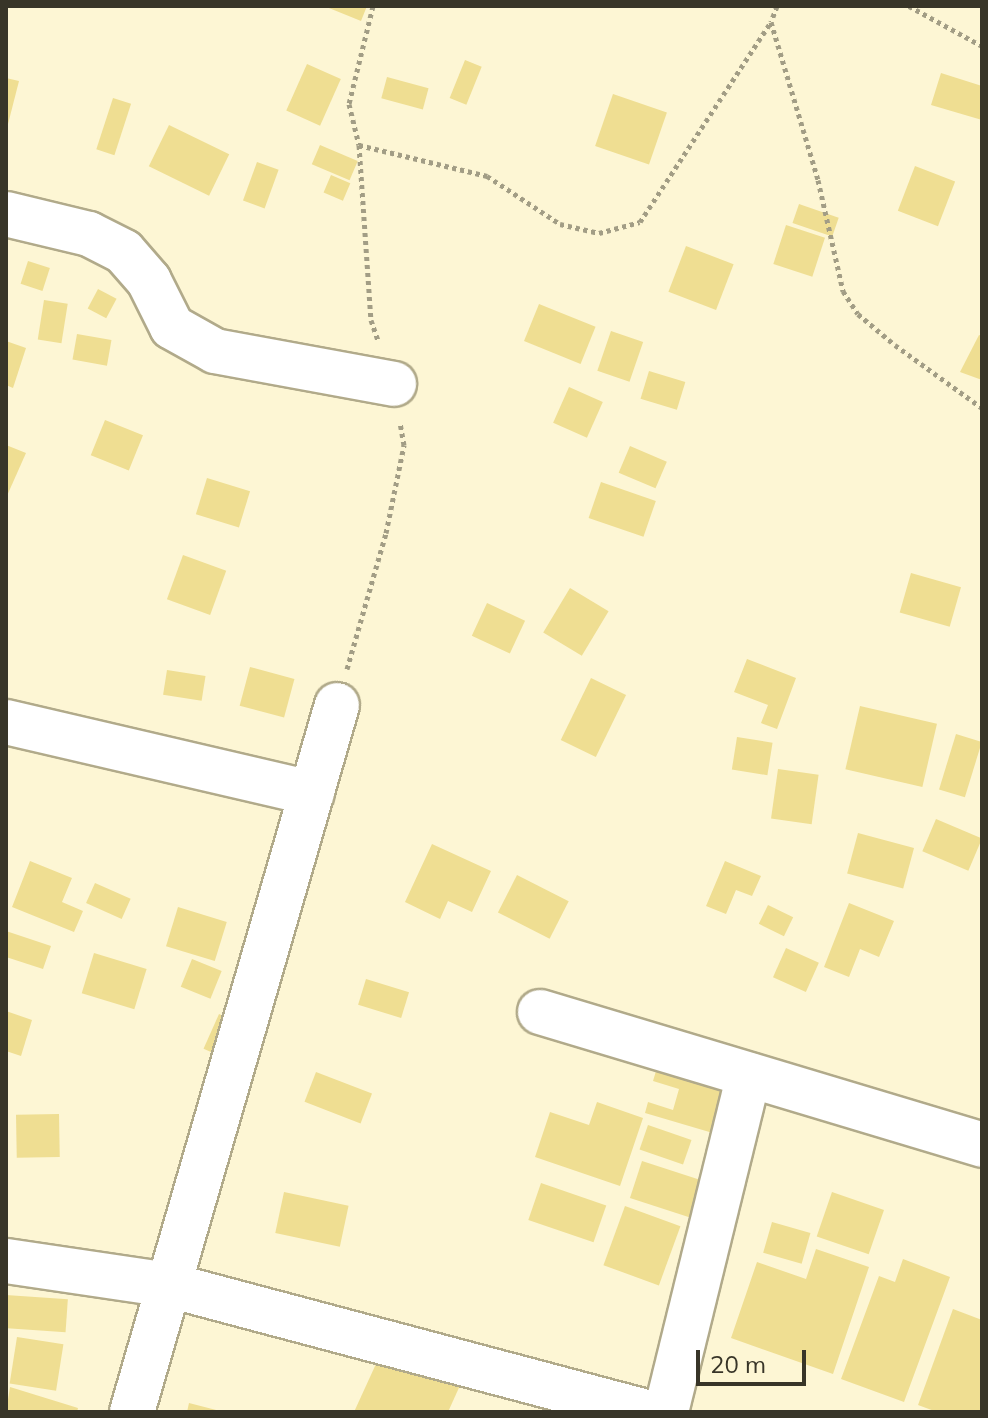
<!DOCTYPE html>
<style>
body{margin:0}
#map{position:relative;width:988px;height:1418px;overflow:hidden;background:#fdf6d4;font-family:Mulish,sans-serif}
div>[style]{position:absolute}
[style*='--x']{left:calc(var(--x)*1px);top:calc(var(--y)*1px);width:calc(var(--w)*1px);rotate:calc(var(--a)*1deg)}
.building>*{inset:0;background:#efde92;transform-origin:0 0}
.path>*{height:5px;margin-top:-2.5px;transform-origin:0;background:repeating-linear-gradient(90deg,#a29d85 0 4px,transparent 0 8px)}
.roads{filter:drop-shadow(2px 0 #b1aa8a) drop-shadow(-2px 0 #b1aa8a) drop-shadow(0 2px #b1aa8a) drop-shadow(0 -2px #b1aa8a)}
.minor>*{height:44px;margin:-22px;padding:0 22px;transform-origin:22px;border-radius:22px;background:#fff}
span{translate:-50% -50%;white-space:nowrap;text-align:center;line-height:1.15;-webkit-text-stroke:8px #fdf6d4;paint-order:stroke}
.frame{position:absolute;inset:0;border:8px solid #383528;pointer-events:none}
.scale{position:absolute;left:696px;top:1350px;width:110px;height:36px;box-sizing:border-box;border:4px solid #383528;border-top:0;padding-left:10px;font-size:24px;line-height:28px;white-space:nowrap;color:#383528;-webkit-text-stroke:6px #fdf6d4;paint-order:stroke}
</style>
<div id="map">
<div class="building">
<i style="clip-path:polygon(324px 6px,367px 6px,361px 21px)"></i>
<i style="left:465px;top:60px;width:18px;height:41px;rotate:22deg"></i>
<i style="left:307px;top:64px;width:37px;height:51px;rotate:24deg"></i>
<i style="clip-path:polygon(941px 73px,982px 86px,982px 120px,931px 105px)"></i>
<i style="left:387px;top:77px;width:43px;height:22px;rotate:15deg"></i>
<i style="clip-path:polygon(6px 78px,19px 81px,7px 128px,6px 128px)"></i>
<i style="left:613px;top:94px;width:57px;height:55px;rotate:19deg"></i>
<i style="left:113px;top:98px;width:19px;height:54px;rotate:18deg"></i>
<i style="left:169px;top:125px;width:67px;height:46px;rotate:26deg"></i>
<i style="left:320px;top:145px;width:41px;height:21px;rotate:23deg"></i>
<i style="left:257px;top:162px;width:23px;height:41px;rotate:20deg"></i>
<i style="left:915px;top:166px;width:43px;height:48px;rotate:21deg"></i>
<i style="left:331px;top:175px;width:21px;height:19px;rotate:23deg"></i>
<i style="left:799px;top:204px;width:42px;height:20px;rotate:19deg"></i>
<i style="left:786px;top:225px;width:41px;height:41px;rotate:18deg"></i>
<i style="left:686px;top:246px;width:51px;height:49px;rotate:21deg"></i>
<i style="left:28px;top:261px;width:23px;height:24px;rotate:18deg"></i>
<i style="left:98px;top:289px;width:21px;height:22px;rotate:28deg"></i>
<i style="left:44px;top:300px;width:24px;height:40px;rotate:9deg"></i>
<i style="left:539px;top:304px;width:61px;height:40px;rotate:22deg"></i>
<i style="left:611px;top:331px;width:34px;height:42px;rotate:19deg"></i>
<i style="left:77px;top:334px;width:35px;height:26px;rotate:10deg"></i>
<i style="clip-path:polygon(979px 335px,982px 336px,982px 380px,960px 372px)"></i>
<i style="clip-path:polygon(6px 341px,26px 348px,13px 388px,6px 385px)"></i>
<i style="left:649px;top:371px;width:38px;height:29px;rotate:17deg"></i>
<i style="left:569px;top:387px;width:37px;height:39px;rotate:24deg"></i>
<i style="left:105px;top:420px;width:41px;height:38px;rotate:22deg"></i>
<i style="clip-path:polygon(6px 445px,26px 453px,6px 498px)"></i>
<i style="left:630px;top:446px;width:40px;height:29px;rotate:23deg"></i>
<i style="left:207px;top:478px;width:45px;height:38px;rotate:17deg"></i>
<i style="left:601px;top:482px;width:58px;height:38px;rotate:19deg"></i>
<i style="left:183px;top:555px;width:46px;height:47px;rotate:20deg"></i>
<i style="left:911px;top:573px;width:52px;height:41px;rotate:16deg"></i>
<i style="left:570px;top:588px;width:45px;height:52px;rotate:31deg"></i>
<i style="left:487px;top:603px;width:42px;height:36px;rotate:25deg"></i>
<i style="clip-path:polygon(747px 659px,796px 678px,777px 729px,761px 723px,768px 705px,734px 692px)"></i>
<i style="left:250px;top:667px;width:46px;height:40px;rotate:15deg"></i>
<i style="left:167px;top:670px;width:39px;height:25px;rotate:9deg"></i>
<i style="left:591px;top:678px;width:39px;height:69px;rotate:26deg"></i>
<i style="left:860px;top:706px;width:79px;height:65px;rotate:13deg"></i>
<i style="left:956px;top:734px;width:27px;height:58px;rotate:17deg"></i>
<i style="left:737px;top:737px;width:36px;height:33px;rotate:9deg"></i>
<i style="left:778px;top:769px;width:41px;height:50px;rotate:8deg"></i>
<i style="left:936px;top:819px;width:50px;height:35px;rotate:23deg"></i>
<i style="left:858px;top:833px;width:58px;height:42px;rotate:15deg"></i>
<i style="clip-path:polygon(432px 844px,491px 871px,472px 912px,448px 901px,440px 919px,405px 902px)"></i>
<i style="clip-path:polygon(30px 861px,72px 878px,62px 902px,83px 911px,74px 932px,12px 907px)"></i>
<i style="clip-path:polygon(725px 861px,761px 876px,752px 896px,736px 890px,726px 914px,706px 906px)"></i>
<i style="left:517px;top:875px;width:58px;height:42px;rotate:27deg"></i>
<i style="left:95px;top:883px;width:39px;height:22px;rotate:24deg"></i>
<i style="clip-path:polygon(849px 903px,894px 921px,879px 957px,860px 949px,849px 977px,824px 967px)"></i>
<i style="left:768px;top:905px;width:28px;height:21px;rotate:26deg"></i>
<i style="left:178px;top:907px;width:51px;height:41px;rotate:17deg"></i>
<i style="clip-path:polygon(6px 931px,51px 946px,43px 969px,6px 957px)"></i>
<i style="left:786px;top:948px;width:36px;height:32px;rotate:24deg"></i>
<i style="left:94px;top:953px;width:55px;height:42px;rotate:17deg"></i>
<i style="left:192px;top:959px;width:32px;height:30px;rotate:22deg"></i>
<i style="left:366px;top:979px;width:45px;height:27px;rotate:17deg"></i>
<i style="clip-path:polygon(6px 1011px,32px 1020px,21px 1056px,6px 1051px)"></i>
<i style="left:219px;top:1014px;width:20px;height:38px;rotate:24deg"></i>
<i style="clip-path:polygon(662px 1051px,742px 1076px,723px 1136px,645px 1113px,648px 1102px,673px 1110px,679px 1089px,653px 1081px)"></i>
<i style="left:316px;top:1072px;width:60px;height:32px;rotate:21deg"></i>
<i style="clip-path:polygon(597px 1102px,643px 1118px,620px 1186px,535px 1157px,550px 1112px,589px 1125px)"></i>
<i style="left:59px;top:1114px;width:43px;height:43px;rotate:89deg"></i>
<i style="left:648px;top:1125px;width:46px;height:26px;rotate:19deg"></i>
<i style="left:642px;top:1161px;width:68px;height:39px;rotate:18deg"></i>
<i style="left:541px;top:1183px;width:69px;height:39px;rotate:19deg"></i>
<i style="left:284px;top:1192px;width:66px;height:42px;rotate:12deg"></i>
<i style="left:832px;top:1192px;width:55px;height:47px;rotate:19deg"></i>
<i style="left:625px;top:1206px;width:59px;height:63px;rotate:20deg"></i>
<i style="left:772px;top:1222px;width:40px;height:32px;rotate:16deg"></i>
<i style="clip-path:polygon(816px 1249px,869px 1267px,833px 1374px,731px 1338px,757px 1262px,806px 1279px)"></i>
<i style="clip-path:polygon(903px 1259px,950px 1277px,904px 1402px,841px 1379px,879px 1276px,895px 1282px)"></i>
<i style="left:6px;top:1295px;width:62px;height:33px;rotate:4deg"></i>
<i style="clip-path:polygon(953px 1309px,982px 1320px,982px 1412px,937px 1412px,918px 1405px)"></i>
<i style="left:17px;top:1337px;width:47px;height:47px;rotate:9deg"></i>
<i style="clip-path:polygon(381px 1353px,462px 1381px,448px 1412px,354px 1412px)"></i>
<i style="clip-path:polygon(10px 1387px,78px 1408px,77px 1412px,6px 1412px)"></i>
<i style="clip-path:polygon(189px 1403px,220px 1411px,219px 1412px,187px 1412px)"></i>
</div>
<div class="path">
<i style="--x:373;--y:6;--w:101;--a:103.8"></i>
<i style="--x:349;--y:104;--w:42;--a:76.3"></i>
<i style="--x:359;--y:145;--w:175;--a:86.1"></i>
<i style="--x:371;--y:320;--w:21;--a:71"></i>
<i style="--x:777;--y:6;--w:17;--a:111"></i>
<i style="--x:771;--y:22;--w:165;--a:73.4"></i>
<i style="--x:818;--y:180;--w:114;--a:77.3"></i>
<i style="--x:843;--y:291;--w:27;--a:57"></i>
<i style="--x:858;--y:314;--w:48;--a:40"></i>
<i style="--x:895;--y:345;--w:107;--a:35.9"></i>
<i style="--x:909;--y:6;--w:83;--a:28.7"></i>
<i style="--x:359;--y:145;--w:132;--a:13.6"></i>
<i style="--x:487;--y:176;--w:87;--a:33.3"></i>
<i style="--x:560;--y:224;--w:40;--a:13"></i>
<i style="--x:599;--y:233;--w:42;--a:-15"></i>
<i style="--x:640;--y:222;--w:239;--a:-56.8"></i>
<i style="--x:347;--y:669;--w:141;--a:-74"></i>
<i style="--x:386;--y:533;--w:90;--a:-78.4"></i>
<i style="--x:404;--y:445;--w:23;--a:-100"></i>
</div>
<div class="roads">
<div class="minor">
<i style="--x:6;--y:214;--w:85;--a:13.5"></i>
<i style="--x:89;--y:234;--w:39;--a:27"></i>
<i style="--x:124;--y:252;--w:38;--a:49"></i>
<i style="--x:149;--y:281;--w:51;--a:63.4"></i>
<i style="--x:172;--y:327;--w:49;--a:29.2"></i>
<i style="--x:215;--y:351;--w:182;--a:10.4"></i>
<i style="--x:6;--y:722;--w:314;--a:13.1"></i>
<i style="--x:540;--y:1012;--w:462;--a:16.7"></i>
<i style="--x:6;--y:1261;--w:165;--a:8.4"></i>
<i style="--x:169;--y:1285;--w:493;--a:14.9"></i>
<i style="--x:132;--y:1412;--w:736;--a:-73.83"></i>
<i style="--x:666;--y:1412;--w:347;--a:-76.2"></i>
</div>
</div>
<div class="frame"></div>
<div class="scale">20 m</div>
</div>
